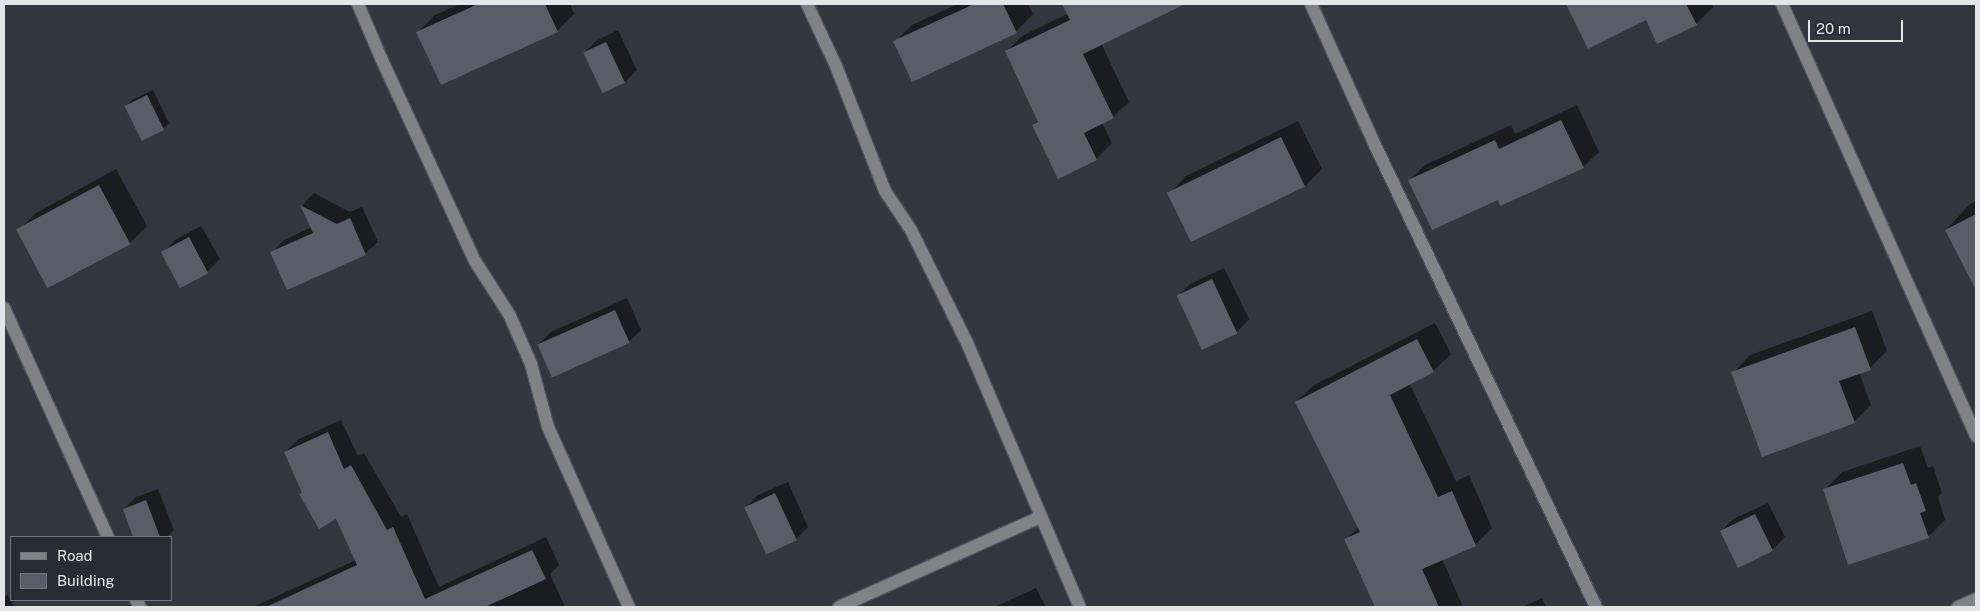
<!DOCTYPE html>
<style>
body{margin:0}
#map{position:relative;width:1980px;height:611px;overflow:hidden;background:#33353f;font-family:"Public Sans",sans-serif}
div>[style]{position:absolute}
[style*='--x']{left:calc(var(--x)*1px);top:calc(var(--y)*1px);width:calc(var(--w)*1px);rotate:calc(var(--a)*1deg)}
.shadow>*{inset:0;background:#0007}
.building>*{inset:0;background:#5a5c67;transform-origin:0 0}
.roads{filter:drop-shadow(1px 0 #4f515b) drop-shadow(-1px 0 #4f515b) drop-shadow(0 1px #4f515b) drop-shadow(0 -1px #4f515b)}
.minor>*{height:12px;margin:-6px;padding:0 6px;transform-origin:6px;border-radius:6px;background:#818287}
span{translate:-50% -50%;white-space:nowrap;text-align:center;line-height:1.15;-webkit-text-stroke:4.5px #292b35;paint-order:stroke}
.frame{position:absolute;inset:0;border:5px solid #e3e5eb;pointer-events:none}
.legend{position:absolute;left:10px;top:536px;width:162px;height:65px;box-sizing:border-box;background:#292b35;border:1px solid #73757e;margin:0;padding:6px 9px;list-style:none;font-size:15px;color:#e3e5eb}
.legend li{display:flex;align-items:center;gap:10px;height:25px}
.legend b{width:25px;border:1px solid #73757e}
.scale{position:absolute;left:1808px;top:20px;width:95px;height:22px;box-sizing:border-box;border:2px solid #e3e5eb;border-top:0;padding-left:6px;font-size:15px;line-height:18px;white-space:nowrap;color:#e3e5eb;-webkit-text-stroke:4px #292b35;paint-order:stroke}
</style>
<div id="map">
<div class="shadow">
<i style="clip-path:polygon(460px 4px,570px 4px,574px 14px,557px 31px,418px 32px,435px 15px)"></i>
<i style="clip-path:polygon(957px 4px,1028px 4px,1033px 14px,1016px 32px,895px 42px,912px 25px)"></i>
<i style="clip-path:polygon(1064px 4px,1180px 4px,1101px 43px,1129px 102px,1113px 117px,1102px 123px,1112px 143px,1096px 159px,1034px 125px,1038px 120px,1006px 52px,1022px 36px,1069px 13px)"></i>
<i style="clip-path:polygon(1567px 4px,1712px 4px,1713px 7px,1696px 24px,1646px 18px,1588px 47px)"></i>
<i style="clip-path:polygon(618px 30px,637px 70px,625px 82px,584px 53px,596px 41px)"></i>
<i style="clip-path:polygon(153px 90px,169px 123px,163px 129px,125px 106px,132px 100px)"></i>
<i style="clip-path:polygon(1577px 105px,1599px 152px,1583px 167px,1498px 198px,1410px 180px,1425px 165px,1511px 125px,1515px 134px)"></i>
<i style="clip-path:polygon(1298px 121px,1322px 169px,1305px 186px,1169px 194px,1186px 176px)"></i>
<i style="clip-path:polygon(116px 169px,147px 226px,130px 243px,19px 230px,36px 213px)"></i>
<i style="clip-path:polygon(314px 193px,350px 212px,362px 207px,378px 242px,365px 254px,272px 252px,284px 240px,312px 227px,302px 205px)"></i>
<i style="clip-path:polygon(1976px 201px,1976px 256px,1963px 263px,1946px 230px,1970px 204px)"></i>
<i style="clip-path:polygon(201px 226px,220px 259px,207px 272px,181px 286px,163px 253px,175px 240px)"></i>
<i style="clip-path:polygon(1224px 268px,1249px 319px,1237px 332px,1203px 348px,1178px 296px,1190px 284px)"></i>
<i style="clip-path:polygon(627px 298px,641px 330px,629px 342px,539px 344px,551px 332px)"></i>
<i style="clip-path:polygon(1872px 311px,1887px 351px,1870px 368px,1859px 372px,1871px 405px,1854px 422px,1733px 373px,1750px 355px)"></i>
<i style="clip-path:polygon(1435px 323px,1451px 354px,1433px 371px,1409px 383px,1456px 481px,1469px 475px,1492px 528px,1475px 545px,1442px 559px,1463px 607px,1376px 607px,1346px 539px,1359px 527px,1296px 402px,1314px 385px)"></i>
<i style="clip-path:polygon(341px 420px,358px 456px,364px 453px,401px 517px,407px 514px,439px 587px,546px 537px,559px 565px,550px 574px,565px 607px,253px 607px,356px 560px,337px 517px,303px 492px,285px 452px,299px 439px)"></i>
<i style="clip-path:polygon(1920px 446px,1928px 468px,1933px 466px,1942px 493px,1938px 497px,1945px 520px,1928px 537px,1825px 490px,1842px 472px)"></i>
<i style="clip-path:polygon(788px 482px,808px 527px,796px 539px,745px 508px,758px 495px)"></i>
<i style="clip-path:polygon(158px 489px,174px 530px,167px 537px,134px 537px,124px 509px,136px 497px)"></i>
<i style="clip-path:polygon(1768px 503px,1785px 537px,1772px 550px,1738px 566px,1721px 532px,1733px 519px)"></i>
<i style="clip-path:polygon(1036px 588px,1046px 607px,995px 607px)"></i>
<i style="clip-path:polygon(8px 595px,14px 607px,4px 607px,4px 597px)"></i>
<i style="clip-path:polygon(1542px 598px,1546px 607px,1523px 607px)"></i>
</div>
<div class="building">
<i style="clip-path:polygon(478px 4px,545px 4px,558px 32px,441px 85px,416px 32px)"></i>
<i style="clip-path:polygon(974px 4px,1003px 4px,1017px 33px,912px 82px,893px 41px)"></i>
<i style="clip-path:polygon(1062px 4px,1185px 4px,1083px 54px,1114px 118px,1084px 133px,1097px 160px,1058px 179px,1032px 125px,1038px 122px,1005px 51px,1070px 20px)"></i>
<i style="clip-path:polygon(1566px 4px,1686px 4px,1697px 25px,1657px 44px,1646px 20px,1588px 49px)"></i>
<i style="left:606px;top:42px;width:45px;height:25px;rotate:65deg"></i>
<i style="left:147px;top:95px;width:39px;height:25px;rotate:64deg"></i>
<i style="clip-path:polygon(1561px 120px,1584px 168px,1500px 206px,1498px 200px,1432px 230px,1408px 180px,1495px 140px,1499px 149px)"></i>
<i style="left:1281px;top:137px;width:55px;height:127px;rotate:64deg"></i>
<i style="left:99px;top:185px;width:67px;height:94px;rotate:62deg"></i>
<i style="clip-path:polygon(300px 205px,337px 224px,350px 218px,366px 255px,287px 290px,270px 252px,313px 233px)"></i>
<i style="clip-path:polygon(1976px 214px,1976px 290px,1945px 230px)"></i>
<i style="left:189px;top:237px;width:41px;height:32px;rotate:62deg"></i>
<i style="left:1212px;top:279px;width:60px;height:39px;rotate:65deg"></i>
<i style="left:615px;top:310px;width:36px;height:85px;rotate:66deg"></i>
<i style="clip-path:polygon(1855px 327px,1871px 370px,1839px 381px,1855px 423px,1762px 457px,1731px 372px)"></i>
<i style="clip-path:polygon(1417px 339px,1434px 372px,1390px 395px,1438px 497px,1452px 491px,1476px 546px,1422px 569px,1439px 607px,1375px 607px,1344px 539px,1360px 532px,1295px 402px)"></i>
<i style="clip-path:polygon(328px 432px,344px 469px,351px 465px,387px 530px,393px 527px,425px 599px,532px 550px,546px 579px,485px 607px,266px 607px,357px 565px,336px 519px,319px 529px,299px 494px,302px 493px,284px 452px)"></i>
<i style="clip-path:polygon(1903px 463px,1911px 485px,1916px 483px,1926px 511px,1920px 513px,1929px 538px,1848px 565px,1823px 489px)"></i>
<i style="left:775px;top:493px;width:52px;height:34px;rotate:65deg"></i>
<i style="clip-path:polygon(146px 500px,160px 537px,133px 537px,123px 509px)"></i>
<i style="left:1755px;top:514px;width:41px;height:39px;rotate:64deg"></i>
</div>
<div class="roads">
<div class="minor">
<i style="--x:358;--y:4;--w:59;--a:66.9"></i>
<i style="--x:381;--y:58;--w:224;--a:65.2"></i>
<i style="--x:475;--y:261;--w:65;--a:57.5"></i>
<i style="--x:510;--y:316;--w:52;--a:66.4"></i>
<i style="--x:531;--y:364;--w:65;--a:74.9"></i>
<i style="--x:548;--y:427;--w:197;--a:65.8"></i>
<i style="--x:807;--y:4;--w:68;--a:64.9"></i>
<i style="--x:836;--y:66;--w:134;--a:68.6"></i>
<i style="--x:885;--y:191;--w:47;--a:56.3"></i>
<i style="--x:911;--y:230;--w:128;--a:63.6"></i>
<i style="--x:968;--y:345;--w:285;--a:66.9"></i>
<i style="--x:1311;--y:4;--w:153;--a:65.6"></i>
<i style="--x:1374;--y:143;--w:514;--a:64.43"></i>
<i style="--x:1782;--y:4;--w:474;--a:65.8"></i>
<i style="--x:4;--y:308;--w:252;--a:65.6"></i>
<i style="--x:136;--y:600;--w:8;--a:60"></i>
<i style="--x:839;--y:607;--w:220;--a:-24.1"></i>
<i style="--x:1958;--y:607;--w:20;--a:-24"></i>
</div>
</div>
<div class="frame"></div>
<ul class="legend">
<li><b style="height:6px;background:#818287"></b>Road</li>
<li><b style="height:14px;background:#5a5c67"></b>Building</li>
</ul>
<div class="scale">20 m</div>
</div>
